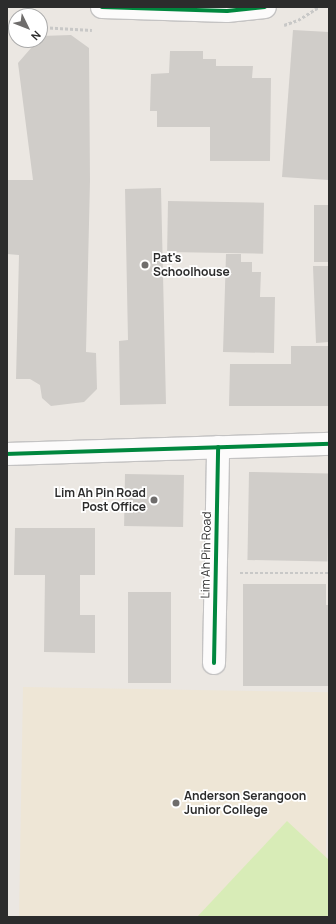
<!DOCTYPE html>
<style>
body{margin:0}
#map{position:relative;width:336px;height:924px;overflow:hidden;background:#ebe7e2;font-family:Manrope,sans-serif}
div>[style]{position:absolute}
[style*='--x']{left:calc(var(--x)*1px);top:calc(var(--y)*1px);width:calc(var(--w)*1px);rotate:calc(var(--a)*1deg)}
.education>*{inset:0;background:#eee6d6;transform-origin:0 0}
.pitch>*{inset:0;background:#d8ecb7}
.building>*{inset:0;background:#d0cdc9;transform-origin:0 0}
.path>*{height:2.5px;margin-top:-1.25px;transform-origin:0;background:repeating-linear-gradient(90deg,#c8c8c7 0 3px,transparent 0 5px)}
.roads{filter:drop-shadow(1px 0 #c4c3c3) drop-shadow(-1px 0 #c4c3c3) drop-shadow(0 1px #c4c3c3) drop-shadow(0 -1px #c4c3c3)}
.minor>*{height:22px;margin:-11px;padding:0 11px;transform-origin:11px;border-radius:11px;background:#fcfbfb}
.cycleway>*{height:4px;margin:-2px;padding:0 2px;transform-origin:2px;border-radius:2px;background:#00873e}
.dots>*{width:11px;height:11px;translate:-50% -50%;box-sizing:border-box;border:2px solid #fff;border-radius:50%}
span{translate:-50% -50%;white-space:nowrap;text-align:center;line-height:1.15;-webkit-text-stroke:3.5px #fff;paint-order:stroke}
.poi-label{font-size:12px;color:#2c2c2c;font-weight:700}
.left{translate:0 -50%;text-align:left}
.right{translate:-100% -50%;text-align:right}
.street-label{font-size:12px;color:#2c2c2c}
.frame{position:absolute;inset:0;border:8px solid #2c2c2c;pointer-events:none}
.north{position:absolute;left:8px;top:8px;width:40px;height:40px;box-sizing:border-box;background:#fff;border:1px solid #ababab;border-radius:50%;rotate:133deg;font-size:11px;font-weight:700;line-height:16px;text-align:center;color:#2c2c2c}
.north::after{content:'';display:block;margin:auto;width:14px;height:18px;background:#6f6d6c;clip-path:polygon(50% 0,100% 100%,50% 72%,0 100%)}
</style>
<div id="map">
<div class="education">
<i style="left:23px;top:687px;width:306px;height:230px;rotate:1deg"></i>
</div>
<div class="pitch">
<i style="clip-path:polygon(287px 821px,329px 860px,329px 917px,197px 917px)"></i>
</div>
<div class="building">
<i style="clip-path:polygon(293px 30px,329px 32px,329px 180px,282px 177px)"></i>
<i style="clip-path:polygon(71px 35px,89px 48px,90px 181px,86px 352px,96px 353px,97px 389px,84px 402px,51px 406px,42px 398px,40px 385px,30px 379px,16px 379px,19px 255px,7px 254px,7px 180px,33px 180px,18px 63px,38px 40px,40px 40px,41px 36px)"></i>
<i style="clip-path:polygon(170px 51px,203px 51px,203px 59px,216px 59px,216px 66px,253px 66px,252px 78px,271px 78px,270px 161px,210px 161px,210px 127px,157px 127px,157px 111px,150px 111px,151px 74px,169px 73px)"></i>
<i style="clip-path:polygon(161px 188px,166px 404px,120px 405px,119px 341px,128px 340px,125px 189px)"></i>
<i style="left:168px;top:201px;width:96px;height:51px;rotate:1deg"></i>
<i style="left:314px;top:205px;width:15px;height:57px"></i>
<i style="clip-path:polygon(226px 254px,241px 254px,241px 262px,252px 262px,252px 272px,261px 272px,260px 297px,275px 297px,274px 353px,223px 352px)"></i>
<i style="clip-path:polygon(313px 266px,329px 266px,329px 342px,316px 343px)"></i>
<i style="clip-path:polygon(291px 346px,329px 346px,329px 406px,229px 406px,230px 364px,291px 364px)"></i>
<i style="left:249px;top:472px;width:80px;height:88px;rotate:1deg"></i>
<i style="left:125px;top:474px;width:59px;height:52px;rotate:1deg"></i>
<i style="clip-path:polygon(15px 528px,95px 528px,95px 575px,80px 575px,80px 615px,95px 615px,95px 653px,44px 652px,45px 575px,14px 575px)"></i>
<i style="clip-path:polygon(243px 584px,326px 584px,326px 605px,329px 605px,329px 686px,243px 686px)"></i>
<i style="left:128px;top:592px;width:43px;height:91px"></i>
</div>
<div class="path">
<i style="--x:284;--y:25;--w:15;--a:-20"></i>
<i style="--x:298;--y:20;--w:25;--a:-32"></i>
<i style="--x:7;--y:26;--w:9;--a:0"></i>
<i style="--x:40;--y:27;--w:52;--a:3.3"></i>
<i style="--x:240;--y:573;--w:89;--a:0"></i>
</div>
<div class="roads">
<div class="minor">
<i style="--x:102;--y:7;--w:125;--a:1.8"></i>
<i style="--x:227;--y:11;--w:38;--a:-6"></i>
<i style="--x:7;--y:454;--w:322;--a:-1.8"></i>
<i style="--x:214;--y:663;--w:216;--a:-88.9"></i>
</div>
</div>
<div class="cycleway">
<i style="--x:102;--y:7;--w:125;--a:1.8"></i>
<i style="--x:227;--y:11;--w:38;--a:-6"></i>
<i style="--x:7;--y:454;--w:322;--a:-1.8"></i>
<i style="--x:214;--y:663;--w:216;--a:-88.9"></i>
</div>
<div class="dots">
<i style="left:145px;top:265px;background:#6f6d6c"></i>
<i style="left:154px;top:500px;background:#6f6d6c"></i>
<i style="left:176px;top:803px;background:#6f6d6c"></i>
</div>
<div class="poi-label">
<span class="left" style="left:153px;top:265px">Pat's<br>Schoolhouse</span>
<span class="right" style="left:146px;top:500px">Lim Ah Pin Road<br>Post Office</span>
<span class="left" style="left:184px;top:803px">Anderson Serangoon<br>Junior College</span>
</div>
<div class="street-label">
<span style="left:206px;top:555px;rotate:-89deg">Lim Ah Pin Road</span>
</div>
<div class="frame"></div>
<div class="north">N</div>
</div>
